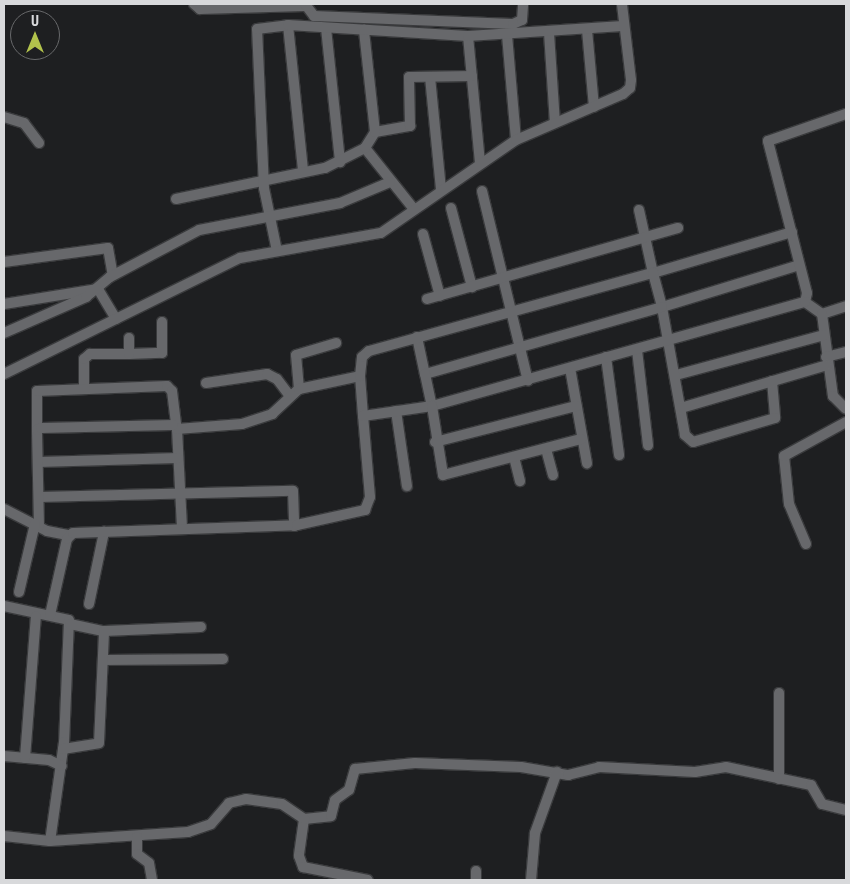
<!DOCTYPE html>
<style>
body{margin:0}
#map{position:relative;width:850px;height:884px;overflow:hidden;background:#1e1f21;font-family:"Roboto Condensed",sans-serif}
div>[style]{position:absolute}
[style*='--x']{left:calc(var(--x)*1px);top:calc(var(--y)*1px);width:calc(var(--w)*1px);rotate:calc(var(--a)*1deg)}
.roads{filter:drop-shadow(1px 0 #3a3b3d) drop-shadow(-1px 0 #3a3b3d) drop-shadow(0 1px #3a3b3d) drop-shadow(0 -1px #3a3b3d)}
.minor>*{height:10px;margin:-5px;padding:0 5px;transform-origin:5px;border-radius:5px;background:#67686b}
span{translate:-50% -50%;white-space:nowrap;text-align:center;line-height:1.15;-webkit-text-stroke:4px #1e1f21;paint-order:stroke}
.frame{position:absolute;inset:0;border:5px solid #d8d9db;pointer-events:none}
.north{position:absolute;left:10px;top:10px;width:50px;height:50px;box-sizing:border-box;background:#1e1f21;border:1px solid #68696b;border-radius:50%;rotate:0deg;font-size:14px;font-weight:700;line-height:20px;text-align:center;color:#d8d9db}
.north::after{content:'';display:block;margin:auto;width:18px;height:22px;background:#b2c34c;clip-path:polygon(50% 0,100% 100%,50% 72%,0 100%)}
</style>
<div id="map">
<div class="roads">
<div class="minor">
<i style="--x:194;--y:4;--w:8;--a:40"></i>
<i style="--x:200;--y:9;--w:105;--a:-1.6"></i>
<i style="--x:305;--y:4;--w:15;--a:53"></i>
<i style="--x:314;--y:16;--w:199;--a:2.3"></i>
<i style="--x:513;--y:24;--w:10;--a:-24"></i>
<i style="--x:522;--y:20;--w:16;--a:-86"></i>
<i style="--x:288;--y:25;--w:147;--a:84.1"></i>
<i style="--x:326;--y:28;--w:135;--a:84"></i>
<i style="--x:587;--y:30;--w:77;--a:84.8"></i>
<i style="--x:549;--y:33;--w:90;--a:86.2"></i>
<i style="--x:507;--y:35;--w:105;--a:85.1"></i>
<i style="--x:468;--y:36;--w:128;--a:84.6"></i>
<i style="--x:430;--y:77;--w:113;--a:84.4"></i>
<i style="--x:4;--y:117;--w:21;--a:17"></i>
<i style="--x:24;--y:123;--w:25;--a:53"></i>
<i style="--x:375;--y:132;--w:36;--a:-10"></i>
<i style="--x:410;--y:126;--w:49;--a:-91.2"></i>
<i style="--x:409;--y:77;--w:63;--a:-0.9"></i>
<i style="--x:365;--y:148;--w:77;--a:51.3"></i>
<i style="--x:482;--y:191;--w:195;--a:76.4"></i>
<i style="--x:176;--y:199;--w:152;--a:-11.8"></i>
<i style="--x:325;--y:168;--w:45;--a:-26.6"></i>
<i style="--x:365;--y:148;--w:19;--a:-58"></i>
<i style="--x:375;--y:132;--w:103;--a:-96.2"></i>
<i style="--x:451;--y:208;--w:82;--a:75.1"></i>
<i style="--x:639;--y:210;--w:65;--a:77.5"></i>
<i style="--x:653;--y:273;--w:145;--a:-16.4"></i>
<i style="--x:423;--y:234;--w:64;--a:74.7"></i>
<i style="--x:277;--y:251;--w:64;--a:-101.7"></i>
<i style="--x:264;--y:188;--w:159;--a:-92.5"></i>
<i style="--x:257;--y:29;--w:31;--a:-7"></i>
<i style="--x:288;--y:25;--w:180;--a:3.5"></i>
<i style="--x:468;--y:36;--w:155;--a:-3.7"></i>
<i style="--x:4;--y:262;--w:105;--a:-7.7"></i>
<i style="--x:108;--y:248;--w:27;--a:80"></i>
<i style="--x:427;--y:299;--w:261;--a:-15.8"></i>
<i style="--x:805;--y:302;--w:21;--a:35"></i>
<i style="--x:822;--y:314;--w:25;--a:-18"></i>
<i style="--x:4;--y:304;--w:95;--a:-9.1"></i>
<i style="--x:98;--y:289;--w:35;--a:59"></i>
<i style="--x:822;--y:314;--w:83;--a:82.4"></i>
<i style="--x:833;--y:396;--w:18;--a:45"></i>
<i style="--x:4;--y:333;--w:90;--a:-23.7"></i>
<i style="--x:86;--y:297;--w:31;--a:-40"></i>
<i style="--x:110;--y:277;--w:101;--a:-27.8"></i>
<i style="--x:199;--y:230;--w:144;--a:-10.8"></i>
<i style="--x:340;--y:203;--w:54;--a:-22.8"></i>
<i style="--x:417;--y:337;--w:38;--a:78"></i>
<i style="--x:637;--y:350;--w:96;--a:83.4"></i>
<i style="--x:129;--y:354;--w:33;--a:-2"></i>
<i style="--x:162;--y:353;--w:31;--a:-90"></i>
<i style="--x:606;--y:357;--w:99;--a:82.4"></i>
<i style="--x:826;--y:357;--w:21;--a:-14"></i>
<i style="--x:570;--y:368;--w:97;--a:79.9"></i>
<i style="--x:4;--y:374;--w:263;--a:-26.2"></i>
<i style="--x:240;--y:258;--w:143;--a:-10.1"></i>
<i style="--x:381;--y:233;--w:164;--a:-34.6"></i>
<i style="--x:516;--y:140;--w:116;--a:-23.3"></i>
<i style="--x:623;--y:94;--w:9;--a:-41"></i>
<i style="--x:630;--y:88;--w:8;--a:-83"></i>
<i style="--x:631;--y:80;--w:77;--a:-96.8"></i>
<i style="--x:676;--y:375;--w:153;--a:-15.1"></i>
<i style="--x:360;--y:376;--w:40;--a:85.7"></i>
<i style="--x:772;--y:381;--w:37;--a:85"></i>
<i style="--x:775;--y:418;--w:85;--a:163.7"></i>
<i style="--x:693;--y:442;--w:11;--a:-139"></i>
<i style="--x:685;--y:435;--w:130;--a:-100.2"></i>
<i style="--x:662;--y:307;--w:143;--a:-17"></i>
<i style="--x:206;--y:383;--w:62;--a:-8.4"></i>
<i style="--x:267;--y:374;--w:11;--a:27"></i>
<i style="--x:277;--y:379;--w:21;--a:53"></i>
<i style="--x:84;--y:389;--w:30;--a:-90"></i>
<i style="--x:84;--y:359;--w:8;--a:-40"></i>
<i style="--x:90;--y:354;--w:39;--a:0"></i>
<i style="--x:129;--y:354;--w:16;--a:-90"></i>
<i style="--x:299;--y:389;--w:34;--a:-95"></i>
<i style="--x:296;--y:355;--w:42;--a:-16.7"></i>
<i style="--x:681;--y:408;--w:152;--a:-16.4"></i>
<i style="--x:396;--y:411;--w:76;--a:81.7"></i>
<i style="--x:177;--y:429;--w:100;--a:87.1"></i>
<i style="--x:37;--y:430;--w:39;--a:-90"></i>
<i style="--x:37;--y:391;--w:130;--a:-2.2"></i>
<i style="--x:167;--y:386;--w:7;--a:45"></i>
<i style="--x:172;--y:391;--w:38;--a:83"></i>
<i style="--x:177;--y:429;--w:65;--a:-4.4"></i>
<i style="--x:242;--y:424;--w:32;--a:-18"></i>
<i style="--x:272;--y:414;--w:37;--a:-43"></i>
<i style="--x:299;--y:389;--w:62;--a:-12"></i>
<i style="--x:360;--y:376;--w:19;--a:-84"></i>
<i style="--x:362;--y:357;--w:9;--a:-41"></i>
<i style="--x:369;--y:351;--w:295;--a:-15.4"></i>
<i style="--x:653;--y:273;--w:35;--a:75"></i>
<i style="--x:662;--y:307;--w:246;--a:164.2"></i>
<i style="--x:425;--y:374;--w:33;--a:78"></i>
<i style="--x:432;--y:406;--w:387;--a:-15.6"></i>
<i style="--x:805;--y:302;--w:9;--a:-77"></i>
<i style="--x:807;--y:293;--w:157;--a:-104.4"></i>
<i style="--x:768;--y:141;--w:83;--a:-19.1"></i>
<i style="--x:435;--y:442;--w:146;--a:-14.3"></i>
<i style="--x:546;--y:449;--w:27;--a:75"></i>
<i style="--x:514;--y:457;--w:25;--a:76"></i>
<i style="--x:38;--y:462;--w:140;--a:-1.6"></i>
<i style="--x:39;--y:497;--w:254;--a:-1.4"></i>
<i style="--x:293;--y:491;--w:35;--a:88"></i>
<i style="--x:4;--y:509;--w:48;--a:27.1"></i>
<i style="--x:47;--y:531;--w:21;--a:11"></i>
<i style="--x:39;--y:526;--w:96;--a:-91.2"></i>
<i style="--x:37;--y:430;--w:4;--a:-27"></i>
<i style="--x:41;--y:428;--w:132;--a:-1.3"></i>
<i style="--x:806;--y:544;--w:43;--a:-113"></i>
<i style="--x:789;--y:504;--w:48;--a:-95.9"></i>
<i style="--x:784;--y:456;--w:71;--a:-28.7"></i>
<i style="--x:19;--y:592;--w:70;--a:-76.8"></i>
<i style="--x:89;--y:604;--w:74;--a:-78.2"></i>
<i style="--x:4;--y:606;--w:66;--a:12.2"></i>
<i style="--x:69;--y:620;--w:122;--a:92.3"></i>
<i style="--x:64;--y:742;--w:100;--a:98"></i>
<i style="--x:50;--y:615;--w:78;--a:-77.4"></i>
<i style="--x:67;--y:539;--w:8;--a:-45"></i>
<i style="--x:73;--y:533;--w:224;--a:-2"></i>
<i style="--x:297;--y:525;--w:70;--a:-12.4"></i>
<i style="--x:365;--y:510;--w:14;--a:-69"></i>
<i style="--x:370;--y:497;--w:81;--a:-94.9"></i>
<i style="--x:363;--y:416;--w:70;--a:-8.2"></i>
<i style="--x:432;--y:406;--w:70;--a:80.9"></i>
<i style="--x:443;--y:475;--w:143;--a:-14.6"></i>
<i style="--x:70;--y:624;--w:35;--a:12"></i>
<i style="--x:104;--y:631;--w:97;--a:-2.4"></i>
<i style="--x:103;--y:660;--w:120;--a:-0.5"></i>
<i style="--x:779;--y:693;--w:86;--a:90"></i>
<i style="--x:63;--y:749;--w:36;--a:-9"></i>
<i style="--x:99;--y:743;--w:112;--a:-87.4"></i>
<i style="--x:4;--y:756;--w:45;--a:5.1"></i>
<i style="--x:49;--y:760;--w:14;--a:25"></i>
<i style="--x:25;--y:758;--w:142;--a:-85.6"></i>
<i style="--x:304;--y:819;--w:27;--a:-6"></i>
<i style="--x:331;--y:816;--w:16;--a:-76"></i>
<i style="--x:335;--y:800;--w:17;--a:-36"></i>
<i style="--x:349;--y:790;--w:22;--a:-74"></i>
<i style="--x:355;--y:769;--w:60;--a:-5.7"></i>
<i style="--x:415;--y:763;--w:106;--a:2.2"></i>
<i style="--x:521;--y:767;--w:48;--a:9.7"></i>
<i style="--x:568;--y:775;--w:32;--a:-14"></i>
<i style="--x:599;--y:767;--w:96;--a:3"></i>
<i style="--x:695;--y:772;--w:31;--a:-9"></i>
<i style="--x:726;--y:767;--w:87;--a:12"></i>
<i style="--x:811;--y:785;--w:22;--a:60"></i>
<i style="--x:822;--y:804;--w:25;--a:14"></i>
<i style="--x:304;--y:819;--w:37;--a:98"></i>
<i style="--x:299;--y:856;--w:12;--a:70"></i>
<i style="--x:303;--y:867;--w:66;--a:11.3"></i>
<i style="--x:4;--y:836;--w:46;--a:6.2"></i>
<i style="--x:50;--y:841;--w:138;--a:-3.7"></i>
<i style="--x:188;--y:832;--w:24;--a:-19"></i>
<i style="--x:211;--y:824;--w:28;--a:-49"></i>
<i style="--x:229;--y:803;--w:17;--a:-13"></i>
<i style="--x:246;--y:799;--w:36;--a:8"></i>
<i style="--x:282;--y:804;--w:27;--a:34"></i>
<i style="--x:137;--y:837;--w:17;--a:90"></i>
<i style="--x:137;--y:854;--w:15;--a:37"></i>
<i style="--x:149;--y:863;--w:17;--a:80"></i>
<i style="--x:476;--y:871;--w:9;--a:90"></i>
<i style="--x:531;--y:880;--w:47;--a:-85.1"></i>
<i style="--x:535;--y:833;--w:65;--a:-70.2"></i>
</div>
</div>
<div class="frame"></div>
<div class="north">U</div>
</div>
